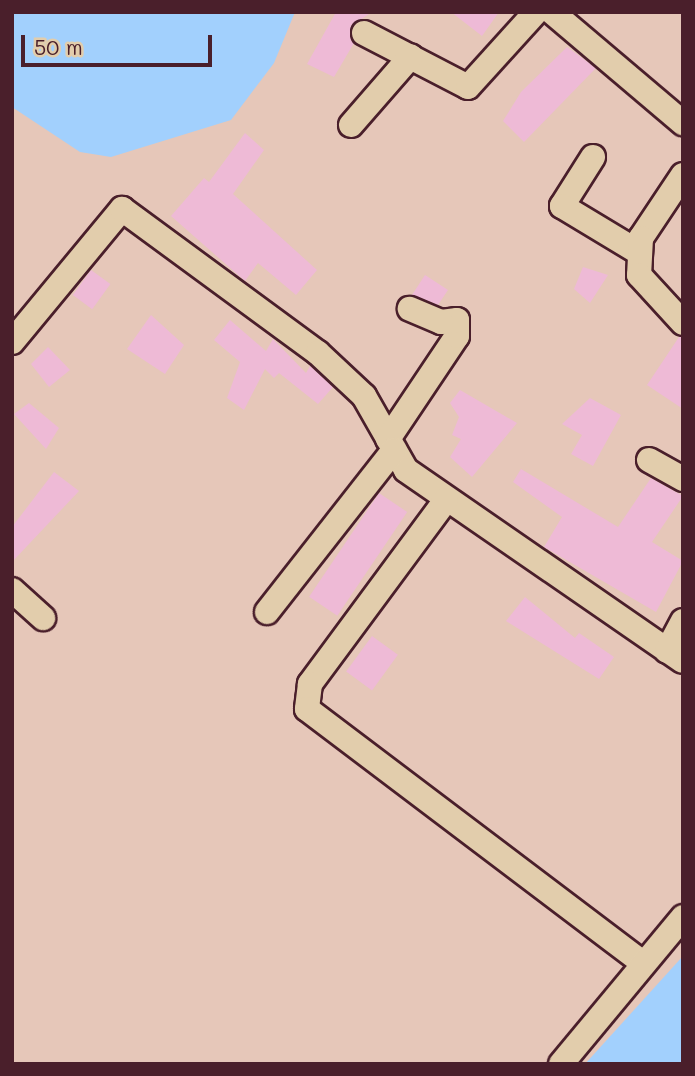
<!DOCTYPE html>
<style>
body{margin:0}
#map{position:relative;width:695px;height:1076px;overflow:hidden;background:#e6c7b9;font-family:Mali,sans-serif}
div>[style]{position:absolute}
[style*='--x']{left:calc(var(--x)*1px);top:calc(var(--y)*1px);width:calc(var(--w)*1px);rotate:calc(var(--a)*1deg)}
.water>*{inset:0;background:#a2d0fd}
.building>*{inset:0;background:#eebad6;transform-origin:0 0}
.roads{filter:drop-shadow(2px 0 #4a1f2b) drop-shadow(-2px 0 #4a1f2b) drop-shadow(0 2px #4a1f2b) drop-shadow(0 -2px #4a1f2b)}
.minor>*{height:24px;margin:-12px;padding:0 12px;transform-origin:12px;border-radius:12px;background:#e2cdac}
span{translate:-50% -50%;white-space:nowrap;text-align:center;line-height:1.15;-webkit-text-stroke:5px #e2cdac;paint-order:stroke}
.frame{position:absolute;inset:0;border:14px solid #4a1f2b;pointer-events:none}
.scale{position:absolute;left:21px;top:35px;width:191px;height:32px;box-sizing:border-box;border:4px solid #4a1f2b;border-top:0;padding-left:9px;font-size:21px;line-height:24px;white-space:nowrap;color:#4a1f2b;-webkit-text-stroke:5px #e2cdac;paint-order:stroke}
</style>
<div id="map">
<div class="water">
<i style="clip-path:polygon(12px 12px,295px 12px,274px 63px,231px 120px,111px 157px,80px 152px,12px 107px)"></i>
<i style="clip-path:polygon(683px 956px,683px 1064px,585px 1064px)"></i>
</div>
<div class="building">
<i style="clip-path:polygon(336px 12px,372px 12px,351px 26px,354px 43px,334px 77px,307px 64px)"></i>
<i style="clip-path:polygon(451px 12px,499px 12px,482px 36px)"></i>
<i style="clip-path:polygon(567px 47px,596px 68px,524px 142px,503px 121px,521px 92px)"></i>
<i style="clip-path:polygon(245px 133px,264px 150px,233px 194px,317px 270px,296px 295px,258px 263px,245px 281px,171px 216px,204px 178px,209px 182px)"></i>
<i style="clip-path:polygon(583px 267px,608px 275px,590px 303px,574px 289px)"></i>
<i style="left:91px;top:270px;width:24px;height:31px;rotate:36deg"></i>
<i style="clip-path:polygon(425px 275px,448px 290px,438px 305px,412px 295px)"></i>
<i style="clip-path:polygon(151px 315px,184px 345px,165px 374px,127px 349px)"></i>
<i style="clip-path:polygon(230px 320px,266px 351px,273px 339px,306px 373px,310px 366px,333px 387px,318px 404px,279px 373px,274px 378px,265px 369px,244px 410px,227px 398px,240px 362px,214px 340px)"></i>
<i style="clip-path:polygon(679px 337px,683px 337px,683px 409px,647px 385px)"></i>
<i style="clip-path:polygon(48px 347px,70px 370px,49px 387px,31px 364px)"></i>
<i style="clip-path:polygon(460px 390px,517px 423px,472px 477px,450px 457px,461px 439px,452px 435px,459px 417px,450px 403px)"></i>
<i style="clip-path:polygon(590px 398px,621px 415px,593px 466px,571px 454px,582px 435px,562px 424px)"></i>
<i style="clip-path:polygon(29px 403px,59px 428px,46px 449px,14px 414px)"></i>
<i style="clip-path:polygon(521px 469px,618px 527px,651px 478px,683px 496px,652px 542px,683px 561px,656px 612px,544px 547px,562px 517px,513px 482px)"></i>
<i style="clip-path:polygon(54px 472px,79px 491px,12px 562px,12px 527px)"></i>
<i style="left:379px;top:493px;width:34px;height:125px;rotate:34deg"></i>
<i style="clip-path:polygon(525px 597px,575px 638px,579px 633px,614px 657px,599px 679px,506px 621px)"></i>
<i style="left:372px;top:636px;width:32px;height:44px;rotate:36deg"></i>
</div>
<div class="roads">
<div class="minor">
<i style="--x:552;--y:12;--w:172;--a:40.3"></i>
<i style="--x:364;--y:33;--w:117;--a:27.4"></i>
<i style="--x:468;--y:87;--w:101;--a:-47.8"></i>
<i style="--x:351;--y:125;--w:91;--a:-49"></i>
<i style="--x:593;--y:157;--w:58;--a:122.3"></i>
<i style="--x:562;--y:206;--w:91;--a:31.1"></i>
<i style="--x:683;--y:175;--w:76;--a:123.7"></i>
<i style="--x:641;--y:238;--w:37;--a:93"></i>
<i style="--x:639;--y:275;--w:65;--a:47.5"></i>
<i style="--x:12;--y:342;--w:173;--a:-50.4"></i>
<i style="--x:122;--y:209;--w:243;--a:36.3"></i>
<i style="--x:318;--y:353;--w:63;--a:43.1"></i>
<i style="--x:364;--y:396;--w:85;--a:60.4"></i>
<i style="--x:406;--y:470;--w:336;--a:34.6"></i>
<i style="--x:388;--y:439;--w:124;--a:-56.2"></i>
<i style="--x:457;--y:336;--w:16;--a:-90"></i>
<i style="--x:457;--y:320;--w:16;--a:173"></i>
<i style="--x:441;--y:322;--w:34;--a:-157"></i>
<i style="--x:649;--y:460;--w:39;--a:29"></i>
<i style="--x:446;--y:500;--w:229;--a:126.5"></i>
<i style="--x:310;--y:684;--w:25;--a:97"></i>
<i style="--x:307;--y:709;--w:419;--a:37.1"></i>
<i style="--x:12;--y:590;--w:42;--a:42.1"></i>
<i style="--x:267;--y:612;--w:206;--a:-51.9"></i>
<i style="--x:667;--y:651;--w:34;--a:-62"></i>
<i style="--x:561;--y:1064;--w:191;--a:-50.3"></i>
</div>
</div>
<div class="frame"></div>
<div class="scale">50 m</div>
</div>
